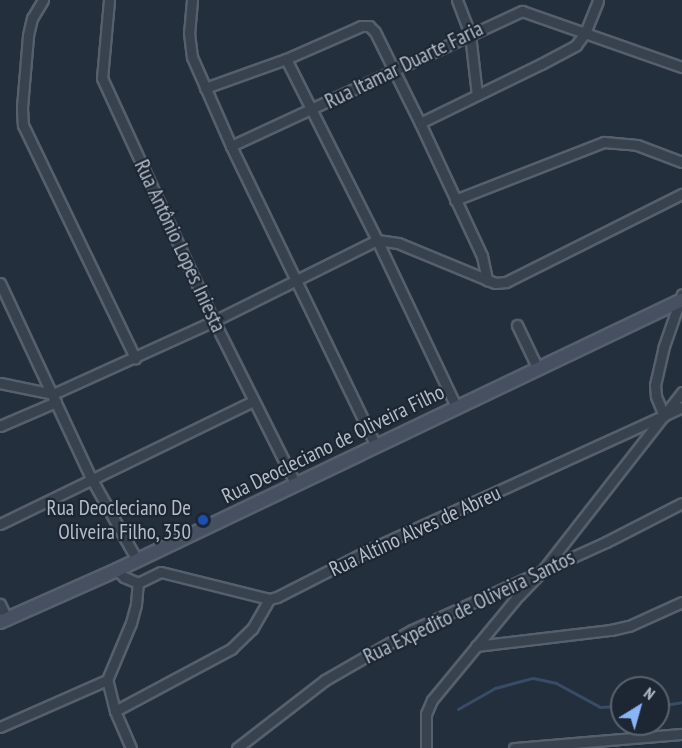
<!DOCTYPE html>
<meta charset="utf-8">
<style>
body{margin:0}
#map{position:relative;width:682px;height:748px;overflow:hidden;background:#242f3e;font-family:"PT Sans Narrow",sans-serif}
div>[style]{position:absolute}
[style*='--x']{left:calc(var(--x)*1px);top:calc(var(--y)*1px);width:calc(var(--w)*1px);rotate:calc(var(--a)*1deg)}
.stream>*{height:3px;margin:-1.5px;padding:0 1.5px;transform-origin:1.5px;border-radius:1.5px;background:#394c67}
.roads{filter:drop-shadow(2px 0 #565f6c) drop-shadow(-2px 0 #565f6c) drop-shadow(0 2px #565f6c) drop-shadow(0 -2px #565f6c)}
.street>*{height:9px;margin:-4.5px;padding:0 4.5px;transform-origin:4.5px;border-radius:4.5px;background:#38414e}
.secondary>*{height:12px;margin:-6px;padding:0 6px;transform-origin:6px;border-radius:6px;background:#465061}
.dots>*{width:16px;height:16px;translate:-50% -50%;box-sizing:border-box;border:3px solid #1d2633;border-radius:50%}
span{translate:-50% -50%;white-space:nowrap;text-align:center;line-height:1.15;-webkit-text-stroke:4.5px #1d2633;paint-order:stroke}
.street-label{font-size:21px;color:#b4bcc9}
.poi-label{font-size:21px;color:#b4bcc9}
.right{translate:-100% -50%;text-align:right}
.north{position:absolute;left:610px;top:676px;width:60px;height:60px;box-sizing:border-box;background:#1d2633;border:2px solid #59626f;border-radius:50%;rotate:37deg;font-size:16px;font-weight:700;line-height:24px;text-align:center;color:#b4bcc9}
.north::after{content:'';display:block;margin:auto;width:21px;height:27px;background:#8ab4f8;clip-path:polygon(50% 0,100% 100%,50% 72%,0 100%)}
</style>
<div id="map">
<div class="stream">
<i style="--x:658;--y:706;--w:24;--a:-9"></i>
<i style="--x:458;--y:709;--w:43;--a:-29.6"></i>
<i style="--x:495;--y:688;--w:39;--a:-15"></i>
<i style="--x:533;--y:678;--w:24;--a:12"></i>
<i style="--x:556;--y:683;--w:50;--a:28.6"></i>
<i style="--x:600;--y:707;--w:22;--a:-3"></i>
</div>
<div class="roads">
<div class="street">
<i style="--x:43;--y:0;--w:21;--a:121"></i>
<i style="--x:32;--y:18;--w:18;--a:103"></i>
<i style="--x:28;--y:36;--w:72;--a:94.8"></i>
<i style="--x:22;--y:108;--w:17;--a:87"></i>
<i style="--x:23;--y:125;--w:259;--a:64.3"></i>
<i style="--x:109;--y:0;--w:78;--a:95.1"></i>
<i style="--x:102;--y:78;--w:268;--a:65.3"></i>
<i style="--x:214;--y:321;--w:181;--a:63.4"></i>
<i style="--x:192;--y:0;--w:33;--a:95"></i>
<i style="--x:189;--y:33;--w:24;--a:83"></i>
<i style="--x:192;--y:57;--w:97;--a:66.3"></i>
<i style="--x:231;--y:146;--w:331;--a:64.2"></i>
<i style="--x:457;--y:0;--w:36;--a:69"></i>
<i style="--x:470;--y:34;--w:61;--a:83.5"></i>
<i style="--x:286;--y:59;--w:203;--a:63.3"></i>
<i style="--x:377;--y:240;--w:184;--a:64.6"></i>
<i style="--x:205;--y:88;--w:86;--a:-19.7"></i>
<i style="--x:286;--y:59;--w:82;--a:-23.7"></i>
<i style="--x:361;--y:26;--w:8;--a:0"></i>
<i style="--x:369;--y:26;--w:8;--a:45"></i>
<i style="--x:375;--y:32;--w:102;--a:63.7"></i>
<i style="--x:420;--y:123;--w:147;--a:65"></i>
<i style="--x:482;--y:256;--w:25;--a:78"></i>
<i style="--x:420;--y:123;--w:135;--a:-26"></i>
<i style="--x:541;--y:64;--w:40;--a:-28"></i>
<i style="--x:576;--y:45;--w:15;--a:-53"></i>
<i style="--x:585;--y:33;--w:35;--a:-68"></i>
<i style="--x:231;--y:146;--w:321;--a:-24.9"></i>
<i style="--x:522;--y:11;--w:170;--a:19.3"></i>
<i style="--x:455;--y:200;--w:160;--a:-21.3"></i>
<i style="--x:604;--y:142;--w:33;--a:5"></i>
<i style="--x:637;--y:145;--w:48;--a:20.7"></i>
<i style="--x:0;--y:283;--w:215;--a:65"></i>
<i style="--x:91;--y:478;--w:94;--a:60.7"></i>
<i style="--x:517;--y:325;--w:47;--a:64.5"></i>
<i style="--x:0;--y:383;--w:54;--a:11.7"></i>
<i style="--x:53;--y:394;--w:177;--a:-24.4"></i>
<i style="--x:214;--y:321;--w:182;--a:-26.4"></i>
<i style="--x:377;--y:240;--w:21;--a:8"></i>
<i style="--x:398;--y:243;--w:105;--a:22.4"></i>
<i style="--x:495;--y:283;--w:11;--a:-5"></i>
<i style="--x:506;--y:282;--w:197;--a:-26.6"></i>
<i style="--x:664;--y:416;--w:22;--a:-112"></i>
<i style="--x:656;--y:396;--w:11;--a:-95"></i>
<i style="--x:655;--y:385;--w:37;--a:-77"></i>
<i style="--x:663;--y:349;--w:58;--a:-70.9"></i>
<i style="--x:0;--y:426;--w:61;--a:-23.2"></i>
<i style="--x:0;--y:524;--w:281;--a:-25.9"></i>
<i style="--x:117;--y:570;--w:10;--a:45"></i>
<i style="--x:124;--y:577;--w:15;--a:23"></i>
<i style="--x:138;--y:583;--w:25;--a:-26"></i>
<i style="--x:161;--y:572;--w:111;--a:14"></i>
<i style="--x:269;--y:599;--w:8;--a:-14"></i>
<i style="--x:277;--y:597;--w:108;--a:-27"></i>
<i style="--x:373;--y:548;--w:340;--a:-24.5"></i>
<i style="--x:0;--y:604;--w:17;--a:65"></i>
<i style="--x:476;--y:646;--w:136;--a:-6.8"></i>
<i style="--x:611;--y:630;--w:18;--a:-13"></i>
<i style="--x:629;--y:626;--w:58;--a:-24.4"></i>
<i style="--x:115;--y:711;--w:132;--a:-28.1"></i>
<i style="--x:231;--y:649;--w:29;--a:-44"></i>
<i style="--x:252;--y:629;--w:34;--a:-60"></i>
<i style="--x:0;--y:727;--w:117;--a:-23.7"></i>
<i style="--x:131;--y:748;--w:40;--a:-113.4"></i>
<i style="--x:115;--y:711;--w:32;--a:-104"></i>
<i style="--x:107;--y:680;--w:62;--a:-67.2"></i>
<i style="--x:131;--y:623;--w:20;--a:-75"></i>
<i style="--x:136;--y:604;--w:21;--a:-85"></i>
<i style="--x:237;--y:748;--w:111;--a:-37.7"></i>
<i style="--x:325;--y:680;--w:100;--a:-29.9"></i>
<i style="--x:412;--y:630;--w:213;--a:-24.4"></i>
<i style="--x:606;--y:542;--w:85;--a:-27.2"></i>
<i style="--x:426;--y:748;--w:34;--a:-90"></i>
<i style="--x:426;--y:714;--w:15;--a:-67"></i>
<i style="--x:432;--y:700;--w:136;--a:-50.4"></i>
<i style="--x:519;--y:595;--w:35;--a:-46"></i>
<i style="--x:543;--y:570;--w:226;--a:-52"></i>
<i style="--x:514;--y:748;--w:169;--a:-4.8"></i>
</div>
<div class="secondary">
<i style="--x:0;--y:622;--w:128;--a:-24"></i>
<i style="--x:117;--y:570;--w:626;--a:-25.54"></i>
</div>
</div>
<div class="dots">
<i style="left:203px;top:520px;background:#1a4fb4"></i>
</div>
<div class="street-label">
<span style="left:404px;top:65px;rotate:-26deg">Rua Itamar Duarte Faria</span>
<span style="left:180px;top:246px;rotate:65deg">Rua Antônio Lopes Iniesta</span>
<span style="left:333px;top:444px;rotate:-26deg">Rua Deocleciano de Oliveira Filho</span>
<span style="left:415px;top:531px;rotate:-25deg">Rua Altino Alves de Abreu</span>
<span style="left:469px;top:607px;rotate:-26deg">Rua Expedito de Oliveira Santos</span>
</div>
<div class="poi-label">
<span class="right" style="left:191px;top:520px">Rua Deocleciano De<br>Oliveira Filho, 350</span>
</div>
<div class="north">N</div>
</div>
